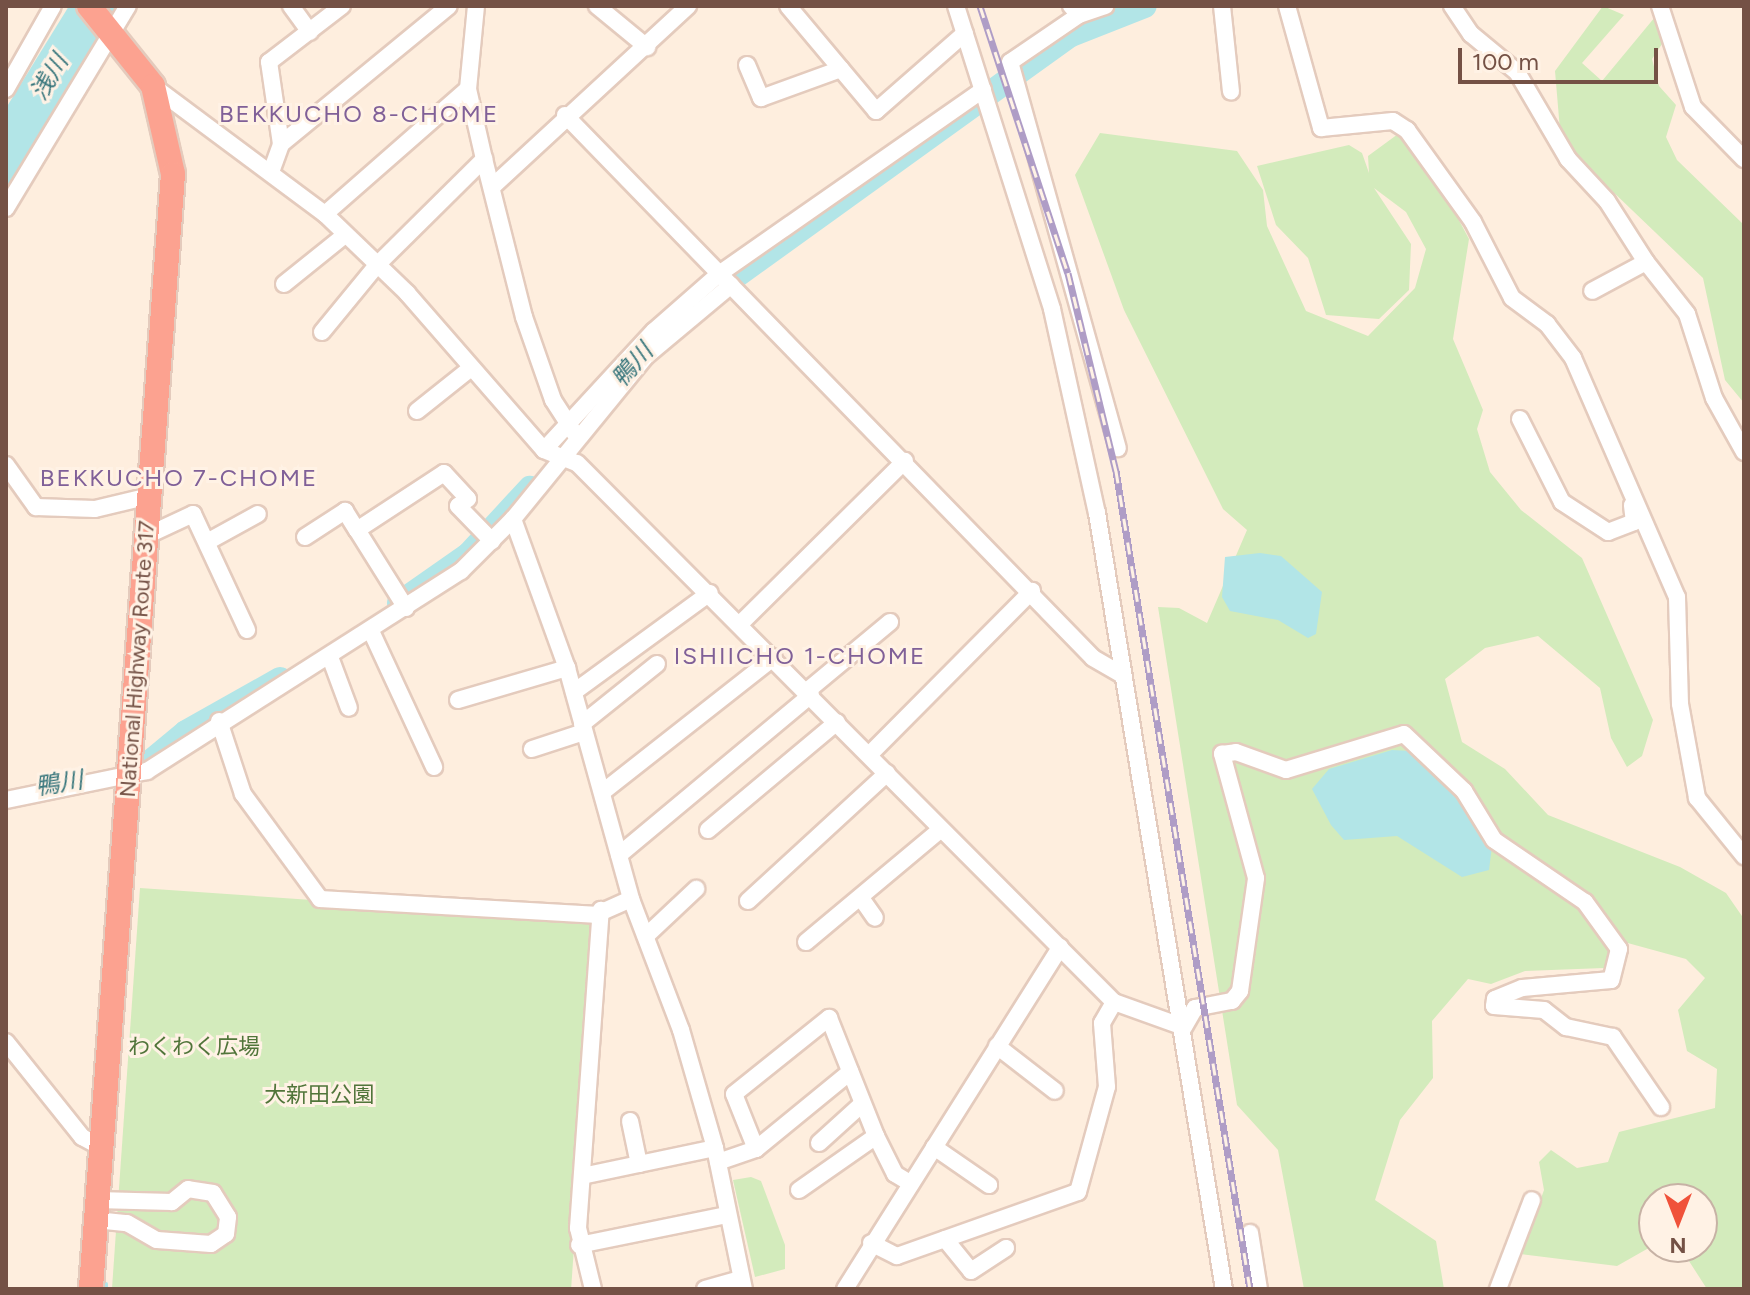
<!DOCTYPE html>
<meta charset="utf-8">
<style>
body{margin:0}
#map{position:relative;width:1750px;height:1295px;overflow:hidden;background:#feeede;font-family:Figtree,"Noto Sans JP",sans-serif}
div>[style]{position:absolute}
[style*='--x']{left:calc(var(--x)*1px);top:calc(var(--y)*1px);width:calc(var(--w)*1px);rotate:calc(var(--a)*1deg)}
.green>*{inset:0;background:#d3ebbc;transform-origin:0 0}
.water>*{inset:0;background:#b2e5e7}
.stream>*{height:4px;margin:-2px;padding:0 2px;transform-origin:2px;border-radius:2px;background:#b2e5e7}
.river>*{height:24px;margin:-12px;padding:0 12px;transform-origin:12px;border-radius:12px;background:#b2e5e7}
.roads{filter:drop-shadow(2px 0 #e4cbbd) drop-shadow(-2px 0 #e4cbbd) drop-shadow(0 2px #e4cbbd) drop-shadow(0 -2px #e4cbbd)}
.minor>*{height:16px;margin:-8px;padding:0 8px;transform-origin:8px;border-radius:8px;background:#fff}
.highway>*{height:24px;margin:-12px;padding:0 12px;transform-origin:12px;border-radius:12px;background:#fca290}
.rail>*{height:7px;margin-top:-3.5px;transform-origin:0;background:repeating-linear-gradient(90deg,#fff2e5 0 12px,#af9dc6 0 24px);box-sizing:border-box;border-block:2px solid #af9dc6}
span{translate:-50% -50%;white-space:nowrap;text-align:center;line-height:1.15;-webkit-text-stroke:6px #fff2e5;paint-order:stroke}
.street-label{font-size:22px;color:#745145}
.park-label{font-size:22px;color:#51753a}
.water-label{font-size:24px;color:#38767c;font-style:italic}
.neighbourhood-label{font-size:24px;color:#806098;letter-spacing:2px}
.frame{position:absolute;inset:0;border:8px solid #745145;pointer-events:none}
.north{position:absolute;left:1638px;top:1183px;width:80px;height:80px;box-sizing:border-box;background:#fff2e5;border:2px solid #c7b2a5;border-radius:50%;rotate:180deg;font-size:22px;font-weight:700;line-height:32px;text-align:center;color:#745145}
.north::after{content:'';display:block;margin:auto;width:28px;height:36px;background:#f0523a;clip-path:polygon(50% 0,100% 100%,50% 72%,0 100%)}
.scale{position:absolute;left:1458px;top:48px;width:200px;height:36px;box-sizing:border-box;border:4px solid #745145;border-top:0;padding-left:10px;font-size:24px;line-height:28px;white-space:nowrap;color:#745145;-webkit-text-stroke:6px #fff2e5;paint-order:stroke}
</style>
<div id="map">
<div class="green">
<i style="clip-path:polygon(1603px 6px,1624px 15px,1582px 63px,1602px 81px,1655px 17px,1670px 32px,1652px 59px,1659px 86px,1676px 105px,1666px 137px,1677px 160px,1744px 225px,1744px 403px,1725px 380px,1703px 278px,1561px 142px,1555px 71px)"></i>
<i style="clip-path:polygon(1100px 133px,1237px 151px,1263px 190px,1267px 226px,1306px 311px,1368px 336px,1415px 288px,1426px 249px,1406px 212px,1374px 188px,1411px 244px,1409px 290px,1379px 319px,1326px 315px,1308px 258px,1276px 225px,1257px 166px,1349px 145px,1362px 153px,1369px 173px,1368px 156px,1398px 134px,1423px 153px,1469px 239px,1453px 339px,1483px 410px,1477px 429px,1490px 472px,1521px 510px,1582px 558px,1653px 720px,1642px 756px,1627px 767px,1611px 738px,1600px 688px,1538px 636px,1485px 648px,1445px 679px,1462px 742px,1505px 769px,1548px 815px,1680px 867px,1726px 893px,1744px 919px,1744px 1289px,1707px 1289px,1687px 1258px,1658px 1247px,1702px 1247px,1702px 1199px,1654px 1199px,1654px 1245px,1617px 1266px,1521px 1254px,1544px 1190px,1539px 1162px,1551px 1150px,1577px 1168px,1608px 1162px,1619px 1132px,1715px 1108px,1717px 1069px,1687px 1051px,1678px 1010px,1705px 978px,1686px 959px,1624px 942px,1604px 968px,1525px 971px,1491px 984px,1468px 979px,1432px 1021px,1433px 1078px,1400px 1120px,1375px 1200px,1436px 1241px,1444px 1289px,1304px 1289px,1278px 1150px,1237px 1105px,1158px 607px,1179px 608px,1207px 623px,1247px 530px,1223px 509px,1124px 310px,1075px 175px)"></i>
<i style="left:140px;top:888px;width:458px;height:402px;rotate:4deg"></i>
<i style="clip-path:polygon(751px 1177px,761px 1181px,785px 1245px,785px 1269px,755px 1277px,733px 1180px)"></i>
</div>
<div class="water">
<i style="clip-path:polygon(69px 6px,122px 6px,6px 196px,6px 108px)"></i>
<i style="clip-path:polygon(1260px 553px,1281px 556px,1322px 592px,1316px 634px,1308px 638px,1278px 620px,1230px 611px,1222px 597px,1225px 557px)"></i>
<i style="clip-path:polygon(1392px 750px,1411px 751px,1460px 800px,1492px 846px,1489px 870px,1462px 877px,1397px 836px,1344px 840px,1331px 825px,1312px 789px,1329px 769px)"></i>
</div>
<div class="stream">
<i style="--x:106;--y:1289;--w:5;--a:-90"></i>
</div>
<div class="river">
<i style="--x:710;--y:295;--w:445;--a:-35.8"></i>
<i style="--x:1071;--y:35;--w:79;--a:-21.4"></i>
<i style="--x:399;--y:603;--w:85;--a:-35"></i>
<i style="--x:469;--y:554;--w:90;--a:-47.3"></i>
<i style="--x:151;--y:761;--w:45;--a:-39.6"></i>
<i style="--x:186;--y:732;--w:108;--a:-29.4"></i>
</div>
<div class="roads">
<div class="minor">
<i style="--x:291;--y:6;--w:32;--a:54"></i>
<i style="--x:476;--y:6;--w:83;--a:95.5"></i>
<i style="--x:468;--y:89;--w:72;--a:77.1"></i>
<i style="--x:484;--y:159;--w:163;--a:75.8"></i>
<i style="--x:524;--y:317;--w:88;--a:70.7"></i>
<i style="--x:553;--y:400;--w:40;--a:57.1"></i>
<i style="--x:597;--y:6;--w:65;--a:39.4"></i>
<i style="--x:788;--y:6;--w:137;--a:50"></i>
<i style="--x:876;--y:111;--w:118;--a:-41.2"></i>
<i style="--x:956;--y:6;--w:318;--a:72.4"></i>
<i style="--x:1052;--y:309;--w:209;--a:77.6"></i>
<i style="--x:1097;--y:513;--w:786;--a:80.71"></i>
<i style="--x:1071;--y:6;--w:12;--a:48"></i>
<i style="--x:1079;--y:15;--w:28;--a:-19"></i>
<i style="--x:1222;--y:6;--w:86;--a:84"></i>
<i style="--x:1287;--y:6;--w:127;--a:74.4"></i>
<i style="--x:1321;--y:128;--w:72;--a:-5.6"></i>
<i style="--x:1393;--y:121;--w:17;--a:33"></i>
<i style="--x:1407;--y:130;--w:113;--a:54.3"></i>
<i style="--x:1473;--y:222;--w:85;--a:62.8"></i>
<i style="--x:1512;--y:298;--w:44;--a:36.6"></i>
<i style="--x:1547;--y:324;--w:43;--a:52.6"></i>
<i style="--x:1573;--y:358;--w:261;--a:66.5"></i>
<i style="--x:1677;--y:597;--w:107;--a:88.4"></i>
<i style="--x:1680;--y:704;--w:96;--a:79.7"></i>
<i style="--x:1697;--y:798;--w:75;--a:51"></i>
<i style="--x:1452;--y:6;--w:34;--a:56"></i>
<i style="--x:1471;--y:34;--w:60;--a:39.6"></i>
<i style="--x:1517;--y:72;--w:101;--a:59.6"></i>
<i style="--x:1568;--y:159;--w:57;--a:47.1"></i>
<i style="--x:1607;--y:201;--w:72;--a:57.4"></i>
<i style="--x:1646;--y:262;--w:61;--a:151.8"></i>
<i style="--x:1660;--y:6;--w:106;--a:71.9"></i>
<i style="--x:1693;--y:107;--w:73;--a:45.6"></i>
<i style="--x:1079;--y:15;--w:83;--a:145.7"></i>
<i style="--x:1010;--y:62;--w:401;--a:74.4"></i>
<i style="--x:747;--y:65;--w:36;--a:67"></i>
<i style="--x:761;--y:98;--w:85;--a:-19.9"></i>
<i style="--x:153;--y:86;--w:214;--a:36.7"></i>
<i style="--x:325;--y:214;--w:114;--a:43.9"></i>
<i style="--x:407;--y:293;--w:208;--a:48.9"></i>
<i style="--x:544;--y:450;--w:35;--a:22"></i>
<i style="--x:577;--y:463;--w:761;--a:45.11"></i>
<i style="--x:1114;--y:1002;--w:74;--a:19.7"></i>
<i style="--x:1184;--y:1027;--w:22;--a:-60"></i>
<i style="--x:1195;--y:1008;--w:38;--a:-11"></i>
<i style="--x:1232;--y:1001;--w:13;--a:-51"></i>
<i style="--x:1240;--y:991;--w:114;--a:-81.9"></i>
<i style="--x:1256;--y:878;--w:129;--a:-105.3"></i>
<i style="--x:1222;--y:754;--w:14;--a:-8"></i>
<i style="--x:1236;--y:752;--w:53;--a:19.8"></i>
<i style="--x:1286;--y:770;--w:123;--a:-17"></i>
<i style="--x:1404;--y:734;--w:83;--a:43.5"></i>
<i style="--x:1464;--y:791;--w:57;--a:58.5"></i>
<i style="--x:1494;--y:840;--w:110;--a:34.3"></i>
<i style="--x:1585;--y:902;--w:58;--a:54.1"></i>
<i style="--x:1619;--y:949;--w:32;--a:104"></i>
<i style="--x:1611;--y:980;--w:89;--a:174.9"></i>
<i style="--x:1522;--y:988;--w:29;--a:158"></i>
<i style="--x:1495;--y:999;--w:7;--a:98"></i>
<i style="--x:1494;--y:1006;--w:50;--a:4.6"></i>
<i style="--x:1544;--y:1010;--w:28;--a:38"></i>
<i style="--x:1566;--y:1027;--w:48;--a:12"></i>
<i style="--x:1613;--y:1037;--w:85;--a:55.6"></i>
<i style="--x:6;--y:89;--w:95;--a:-60.5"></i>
<i style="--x:565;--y:115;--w:757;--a:45.8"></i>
<i style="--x:1093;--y:658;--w:34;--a:30"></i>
<i style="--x:281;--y:144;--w:217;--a:-39.4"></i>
<i style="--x:271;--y:172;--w:30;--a:-70"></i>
<i style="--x:281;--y:144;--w:83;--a:-98.3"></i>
<i style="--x:269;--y:62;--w:92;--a:-37.5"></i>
<i style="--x:492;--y:187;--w:267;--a:-42.7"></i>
<i style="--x:6;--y:208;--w:236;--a:-58.9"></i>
<i style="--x:325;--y:214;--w:190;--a:-41.2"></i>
<i style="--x:1646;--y:262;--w:66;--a:51.7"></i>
<i style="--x:1687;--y:314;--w:88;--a:72.2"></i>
<i style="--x:1714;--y:398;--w:62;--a:60.9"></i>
<i style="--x:284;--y:284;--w:78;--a:-38.8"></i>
<i style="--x:322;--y:332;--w:87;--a:-50.6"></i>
<i style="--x:377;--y:265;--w:151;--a:-44.7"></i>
<i style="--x:417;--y:411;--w:69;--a:-38.5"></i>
<i style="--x:1520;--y:419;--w:93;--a:63.2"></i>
<i style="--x:1562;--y:502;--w:55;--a:33.1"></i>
<i style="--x:1608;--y:532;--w:28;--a:-21"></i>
<i style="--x:1634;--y:522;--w:17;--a:-97"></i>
<i style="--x:544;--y:450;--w:162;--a:-47.3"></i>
<i style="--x:654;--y:331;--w:86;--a:-41.2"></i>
<i style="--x:719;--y:274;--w:322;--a:-34.9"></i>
<i style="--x:6;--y:465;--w:52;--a:54.5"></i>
<i style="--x:36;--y:507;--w:59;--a:1.9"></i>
<i style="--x:95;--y:509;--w:56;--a:-13.5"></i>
<i style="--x:513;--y:519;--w:158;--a:70.1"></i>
<i style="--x:567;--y:668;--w:240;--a:74.5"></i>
<i style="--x:631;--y:899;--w:140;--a:69.1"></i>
<i style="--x:681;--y:1030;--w:123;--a:73.9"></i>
<i style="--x:715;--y:1148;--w:144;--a:78.4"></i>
<i style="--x:146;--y:536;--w:52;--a:-25.1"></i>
<i style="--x:193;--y:514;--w:128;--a:65"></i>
<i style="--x:305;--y:537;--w:48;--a:-33"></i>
<i style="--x:345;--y:511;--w:22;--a:58"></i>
<i style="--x:207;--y:542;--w:58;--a:-28.8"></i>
<i style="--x:406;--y:608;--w:92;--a:-122.1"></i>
<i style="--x:357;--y:530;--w:104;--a:-33.2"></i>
<i style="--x:444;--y:473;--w:35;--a:47"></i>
<i style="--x:468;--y:499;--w:12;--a:145"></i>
<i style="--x:458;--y:506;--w:49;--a:45.8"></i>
<i style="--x:740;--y:624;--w:232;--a:-44.7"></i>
<i style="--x:371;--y:631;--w:150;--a:65.1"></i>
<i style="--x:330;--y:657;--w:54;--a:69.6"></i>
<i style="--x:807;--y:691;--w:108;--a:-39.7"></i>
<i style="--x:574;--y:692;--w:168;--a:-36.1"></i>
<i style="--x:458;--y:700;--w:114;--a:-16.4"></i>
<i style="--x:219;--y:721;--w:77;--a:71.8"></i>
<i style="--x:243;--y:794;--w:130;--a:53.7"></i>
<i style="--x:320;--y:899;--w:275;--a:3.3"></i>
<i style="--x:595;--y:915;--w:39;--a:-24"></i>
<i style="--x:582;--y:724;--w:96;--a:-38.7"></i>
<i style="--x:532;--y:749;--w:55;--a:-18.1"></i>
<i style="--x:870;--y:754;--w:230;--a:-45.2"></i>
<i style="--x:604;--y:791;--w:216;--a:-38.2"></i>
<i style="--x:6;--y:800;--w:144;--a:-11.6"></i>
<i style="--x:147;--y:771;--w:372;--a:-32.5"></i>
<i style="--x:461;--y:571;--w:74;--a:-45"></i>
<i style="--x:513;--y:519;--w:209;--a:-50.8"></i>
<i style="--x:645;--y:357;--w:112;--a:-39.9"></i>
<i style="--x:708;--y:830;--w:168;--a:-39.9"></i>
<i style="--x:619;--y:855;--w:250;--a:-39.8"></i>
<i style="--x:861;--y:898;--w:24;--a:55"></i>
<i style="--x:748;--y:901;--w:189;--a:-42.6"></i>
<i style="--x:646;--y:936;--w:69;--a:-43.2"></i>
<i style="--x:806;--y:942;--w:176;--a:-39.9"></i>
<i style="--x:6;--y:1042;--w:122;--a:51.3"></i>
<i style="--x:82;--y:1137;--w:21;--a:28"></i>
<i style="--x:997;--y:1046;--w:73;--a:37.8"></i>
<i style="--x:630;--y:1121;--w:44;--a:78.2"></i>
<i style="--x:819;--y:1143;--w:58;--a:-42.2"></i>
<i style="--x:934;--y:1147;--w:67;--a:34.6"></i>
<i style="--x:756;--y:1149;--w:59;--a:-111.8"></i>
<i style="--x:734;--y:1094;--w:122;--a:-38.7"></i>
<i style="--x:829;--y:1018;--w:127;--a:68.3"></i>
<i style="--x:876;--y:1136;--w:42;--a:63.4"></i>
<i style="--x:895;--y:1174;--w:17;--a:31"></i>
<i style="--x:718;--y:1162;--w:40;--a:-18.9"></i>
<i style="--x:756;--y:1149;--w:122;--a:-39.3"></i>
<i style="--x:582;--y:1176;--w:136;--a:-11.9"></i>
<i style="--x:799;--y:1190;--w:94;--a:-35"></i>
<i style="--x:96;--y:1220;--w:31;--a:6"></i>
<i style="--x:127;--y:1223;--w:34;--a:30"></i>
<i style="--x:157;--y:1240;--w:54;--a:4.2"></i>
<i style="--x:211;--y:1244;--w:18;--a:-34"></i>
<i style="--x:226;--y:1234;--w:17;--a:-83"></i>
<i style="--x:228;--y:1217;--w:28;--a:-122"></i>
<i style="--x:213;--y:1193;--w:25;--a:-171"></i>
<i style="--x:188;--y:1189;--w:21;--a:141"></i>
<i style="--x:172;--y:1202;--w:75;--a:-178.5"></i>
<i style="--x:1250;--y:1233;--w:57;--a:80.9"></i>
<i style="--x:945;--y:1239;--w:41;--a:50.9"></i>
<i style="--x:971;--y:1271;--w:42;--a:-33.3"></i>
<i style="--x:871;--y:1243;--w:29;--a:27"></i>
<i style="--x:897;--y:1256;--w:192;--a:-19.5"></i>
<i style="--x:1078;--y:1192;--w:109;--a:-74.6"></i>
<i style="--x:1107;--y:1087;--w:64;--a:-94.5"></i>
<i style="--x:1102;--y:1023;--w:24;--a:-60"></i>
<i style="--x:579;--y:1245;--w:150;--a:-11.5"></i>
<i style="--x:593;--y:1289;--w:63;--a:-103.8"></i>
<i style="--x:578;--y:1228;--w:319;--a:-85.9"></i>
<i style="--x:705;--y:1289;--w:36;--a:-16"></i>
<i style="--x:845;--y:1289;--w:404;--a:-57.8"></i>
<i style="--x:1498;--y:1289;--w:95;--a:-69.1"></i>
</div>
<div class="highway">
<i style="--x:89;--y:6;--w:102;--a:51.3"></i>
<i style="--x:153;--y:86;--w:90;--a:77.2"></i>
<i style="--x:173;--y:174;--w:1118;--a:94.21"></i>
</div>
</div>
<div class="rail">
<i style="--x:980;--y:6;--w:281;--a:71.8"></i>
<i style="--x:1068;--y:273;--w:204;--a:76.4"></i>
<i style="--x:1116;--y:471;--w:829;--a:80.7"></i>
</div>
<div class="street-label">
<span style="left:137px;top:659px;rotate:-86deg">National Highway Route 317</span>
</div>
<div class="park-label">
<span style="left:194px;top:1047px">わくわく広場</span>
<span style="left:319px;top:1095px">大新田公園</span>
</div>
<div class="water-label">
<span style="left:49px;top:77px;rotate:-59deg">浅川</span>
<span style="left:632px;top:365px;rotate:-49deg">鴨川</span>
<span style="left:59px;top:783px;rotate:-9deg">鴨川</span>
</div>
<div class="neighbourhood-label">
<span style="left:359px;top:114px">BEKKUCHO 8-CHOME</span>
<span style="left:179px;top:478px">BEKKUCHO 7-CHOME</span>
<span style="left:800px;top:656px">ISHIICHO 1-CHOME</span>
</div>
<div class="frame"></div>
<div class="north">N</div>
<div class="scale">100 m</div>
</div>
